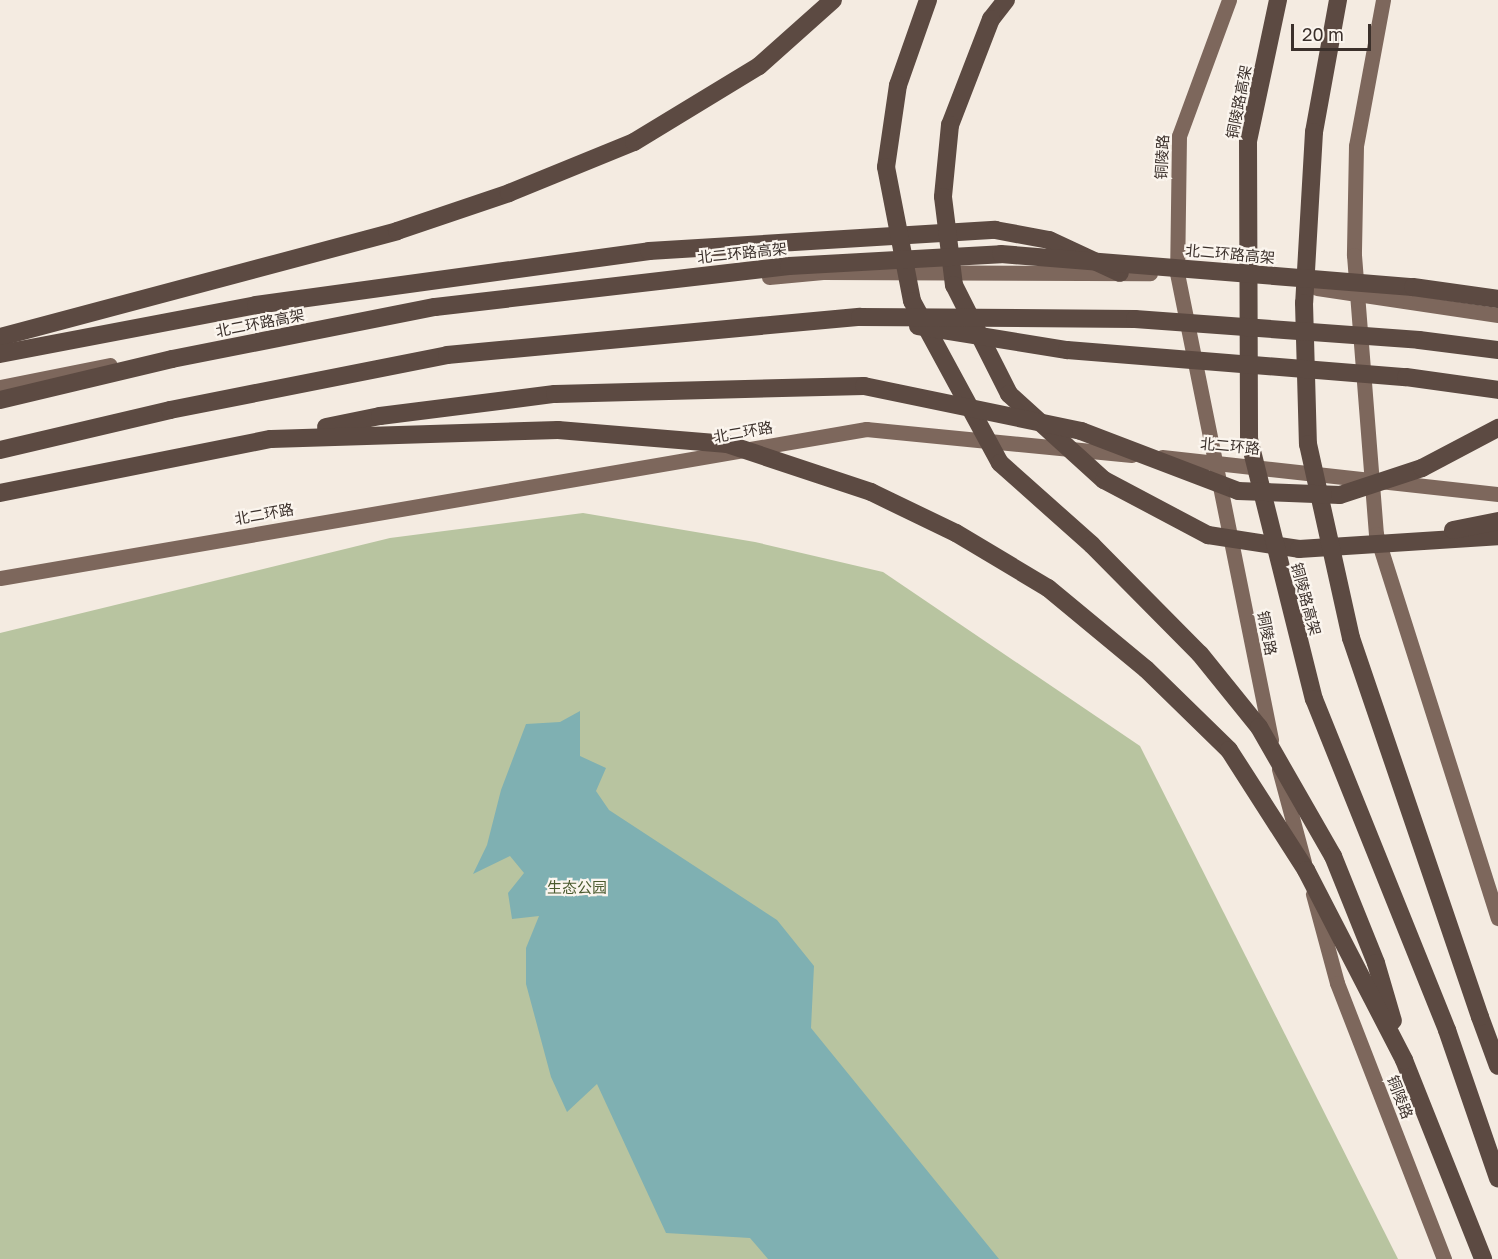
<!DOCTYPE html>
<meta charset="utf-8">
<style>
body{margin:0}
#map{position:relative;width:1498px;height:1259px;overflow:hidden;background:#f4ebe1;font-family:"Golos Text","Noto Sans SC",sans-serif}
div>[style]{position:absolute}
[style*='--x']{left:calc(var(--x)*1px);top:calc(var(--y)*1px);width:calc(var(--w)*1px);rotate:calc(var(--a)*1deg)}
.green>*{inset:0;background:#b8c4a0}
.water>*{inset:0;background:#7fb0b2}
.major>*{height:15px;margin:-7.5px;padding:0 7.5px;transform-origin:7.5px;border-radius:7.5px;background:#7d675c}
.highway>*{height:18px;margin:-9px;padding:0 9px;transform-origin:9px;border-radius:9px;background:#5c4a42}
.highway-bridge>*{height:18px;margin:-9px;padding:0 9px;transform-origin:9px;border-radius:9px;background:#5c4a42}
span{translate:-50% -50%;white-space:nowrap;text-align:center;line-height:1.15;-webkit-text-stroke:4.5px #fbf5ee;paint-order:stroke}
.street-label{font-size:15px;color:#3b302b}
.park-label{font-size:15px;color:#4a5a2e}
.scale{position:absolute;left:1291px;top:24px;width:80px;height:27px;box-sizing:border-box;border:3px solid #3b302b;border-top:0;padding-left:8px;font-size:18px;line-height:21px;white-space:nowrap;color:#3b302b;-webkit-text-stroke:4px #fbf5ee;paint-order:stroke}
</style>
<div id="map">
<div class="green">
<i style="clip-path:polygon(583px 513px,755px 542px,883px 572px,1140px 746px,1398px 1259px,0 1259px,0 633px,390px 538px)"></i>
</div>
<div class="water">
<i style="clip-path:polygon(580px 711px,580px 756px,606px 768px,596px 791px,609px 810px,777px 920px,814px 966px,811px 1028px,999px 1259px,768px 1259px,750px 1238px,666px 1233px,597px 1084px,567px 1112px,551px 1077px,526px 984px,526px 948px,539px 916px,512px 919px,508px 893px,524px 873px,510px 856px,473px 874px,487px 845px,501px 790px,526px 724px,560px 722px)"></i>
</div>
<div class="major">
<i style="--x:1229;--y:0;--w:145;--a:110.2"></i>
<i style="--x:1179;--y:136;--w:137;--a:90.8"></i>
<i style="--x:1177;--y:273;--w:476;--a:78.6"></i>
<i style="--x:1383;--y:0;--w:148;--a:100.5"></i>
<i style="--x:1356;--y:146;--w:109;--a:91.1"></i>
<i style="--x:1354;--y:255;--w:280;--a:85.5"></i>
<i style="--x:1376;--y:534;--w:403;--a:72.4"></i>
<i style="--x:769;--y:277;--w:54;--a:-5.3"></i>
<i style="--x:823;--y:272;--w:327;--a:0.2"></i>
<i style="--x:1317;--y:288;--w:183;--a:8.5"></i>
<i style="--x:0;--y:387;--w:112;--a:-11.3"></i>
<i style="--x:1162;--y:457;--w:338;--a:6.3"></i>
<i style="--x:0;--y:578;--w:879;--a:-9.76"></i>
<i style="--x:866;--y:429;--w:267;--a:5.6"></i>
<i style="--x:1279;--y:769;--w:96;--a:75"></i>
<i style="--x:1313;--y:894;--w:92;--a:74.9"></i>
<i style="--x:1337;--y:983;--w:296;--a:68.8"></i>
</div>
<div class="highway">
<i style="--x:0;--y:337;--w:411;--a:-14.9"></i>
<i style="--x:397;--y:231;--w:118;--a:-18.7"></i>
<i style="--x:509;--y:193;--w:135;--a:-22.2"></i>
<i style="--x:634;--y:142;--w:146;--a:-31.3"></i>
<i style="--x:759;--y:66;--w:99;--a:-41.7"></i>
<i style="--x:0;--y:354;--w:261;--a:-10.8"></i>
<i style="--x:256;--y:305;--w:397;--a:-7.8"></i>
<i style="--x:649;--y:251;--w:347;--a:-3.5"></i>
<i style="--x:995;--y:230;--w:55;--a:10.5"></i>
<i style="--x:1049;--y:240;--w:78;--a:24.9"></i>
<i style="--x:1480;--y:1017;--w:52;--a:69.8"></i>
<i style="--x:1447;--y:1030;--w:157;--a:71"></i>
<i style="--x:1404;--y:1060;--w:214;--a:68.3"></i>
</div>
<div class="highway-bridge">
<i style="--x:928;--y:0;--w:90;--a:109.4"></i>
<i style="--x:898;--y:85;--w:83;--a:98.3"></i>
<i style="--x:886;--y:167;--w:136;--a:79"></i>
<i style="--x:912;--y:301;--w:184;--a:61.5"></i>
<i style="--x:1000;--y:463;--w:123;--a:41.7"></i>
<i style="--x:1092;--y:545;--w:153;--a:45.3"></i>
<i style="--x:1200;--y:654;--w:94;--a:51.1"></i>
<i style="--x:1259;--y:727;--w:149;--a:60.2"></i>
<i style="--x:1333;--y:856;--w:115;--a:68.1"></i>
<i style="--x:1376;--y:963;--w:60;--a:73.7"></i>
<i style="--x:1006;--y:0;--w:24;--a:128"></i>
<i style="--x:991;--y:19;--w:114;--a:111.1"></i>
<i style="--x:950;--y:125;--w:72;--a:95.6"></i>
<i style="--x:943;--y:197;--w:89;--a:82.9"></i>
<i style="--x:954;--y:285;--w:122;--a:63.2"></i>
<i style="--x:1009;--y:394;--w:128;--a:42.2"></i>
<i style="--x:1104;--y:480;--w:118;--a:27.9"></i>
<i style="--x:1208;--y:535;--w:92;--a:8.7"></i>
<i style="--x:1299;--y:549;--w:199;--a:-3.7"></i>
<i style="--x:1278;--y:0;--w:144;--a:102"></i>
<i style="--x:1248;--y:141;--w:298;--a:89.8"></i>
<i style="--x:1249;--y:439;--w:268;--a:76"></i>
<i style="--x:1314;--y:699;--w:357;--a:68.1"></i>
<i style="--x:1338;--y:0;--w:134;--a:100.3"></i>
<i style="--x:1314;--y:132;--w:171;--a:93.3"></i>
<i style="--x:1304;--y:303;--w:141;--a:88.4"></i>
<i style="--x:1308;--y:444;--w:199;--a:77.5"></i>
<i style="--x:1351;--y:638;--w:400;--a:71.2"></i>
<i style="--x:918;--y:326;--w:151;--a:9.2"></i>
<i style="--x:1067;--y:350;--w:340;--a:4.6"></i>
<i style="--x:1406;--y:377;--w:93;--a:8"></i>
<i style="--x:0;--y:400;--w:177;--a:-13.4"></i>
<i style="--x:172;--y:359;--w:268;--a:-11.2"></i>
<i style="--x:435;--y:307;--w:356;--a:-6.6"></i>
<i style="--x:789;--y:266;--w:212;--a:-3.2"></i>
<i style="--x:1001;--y:254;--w:413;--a:4.6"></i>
<i style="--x:1413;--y:287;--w:86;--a:8"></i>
<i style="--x:326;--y:427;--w:55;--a:-11.5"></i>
<i style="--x:380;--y:416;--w:176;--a:-7.2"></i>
<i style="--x:555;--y:394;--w:309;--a:-1.5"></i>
<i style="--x:864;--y:386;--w:222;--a:11.7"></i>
<i style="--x:1081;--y:431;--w:168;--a:20.9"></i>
<i style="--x:1238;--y:491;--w:102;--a:2.2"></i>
<i style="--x:1340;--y:495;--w:86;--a:-18.2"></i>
<i style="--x:1422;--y:468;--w:86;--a:-27.8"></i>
<i style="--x:0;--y:450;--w:175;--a:-13.2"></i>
<i style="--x:170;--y:410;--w:282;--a:-11.2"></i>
<i style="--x:447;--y:355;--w:415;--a:-5.3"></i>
<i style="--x:860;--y:317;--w:275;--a:0.4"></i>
<i style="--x:1135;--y:319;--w:285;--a:4.2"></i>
<i style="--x:1419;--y:340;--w:80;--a:7.2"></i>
<i style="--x:0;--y:493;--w:276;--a:-11.3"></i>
<i style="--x:271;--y:439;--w:287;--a:-1.8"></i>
<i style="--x:558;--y:430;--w:170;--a:4.7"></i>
<i style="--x:727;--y:444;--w:152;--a:18.4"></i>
<i style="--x:871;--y:492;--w:94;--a:25.8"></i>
<i style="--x:956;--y:533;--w:107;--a:30.9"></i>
<i style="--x:1048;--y:588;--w:127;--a:39.6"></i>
<i style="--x:1146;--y:669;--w:116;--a:44.3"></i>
<i style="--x:1229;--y:750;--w:143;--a:57.3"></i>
<i style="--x:1306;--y:870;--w:214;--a:62.7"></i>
<i style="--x:1453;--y:530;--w:46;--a:-11.3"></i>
</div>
<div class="street-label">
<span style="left:1239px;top:102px;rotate:-79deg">铜陵路高架</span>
<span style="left:1162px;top:157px;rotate:-87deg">铜陵路</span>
<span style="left:742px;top:253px;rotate:-6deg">北二环路高架</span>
<span style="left:1230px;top:254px;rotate:5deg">北二环路高架</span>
<span style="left:260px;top:323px;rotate:-11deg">北二环路高架</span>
<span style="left:743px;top:432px;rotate:-10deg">北二环路</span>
<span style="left:1230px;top:446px;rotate:5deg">北二环路</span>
<span style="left:264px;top:514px;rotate:-10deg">北二环路</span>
<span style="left:1306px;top:599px;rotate:75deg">铜陵路高架</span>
<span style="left:1267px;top:633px;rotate:79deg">铜陵路</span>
<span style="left:1400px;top:1097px;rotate:69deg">铜陵路</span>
</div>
<div class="park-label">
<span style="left:577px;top:888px">生态公园</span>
</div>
<div class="scale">20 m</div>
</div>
